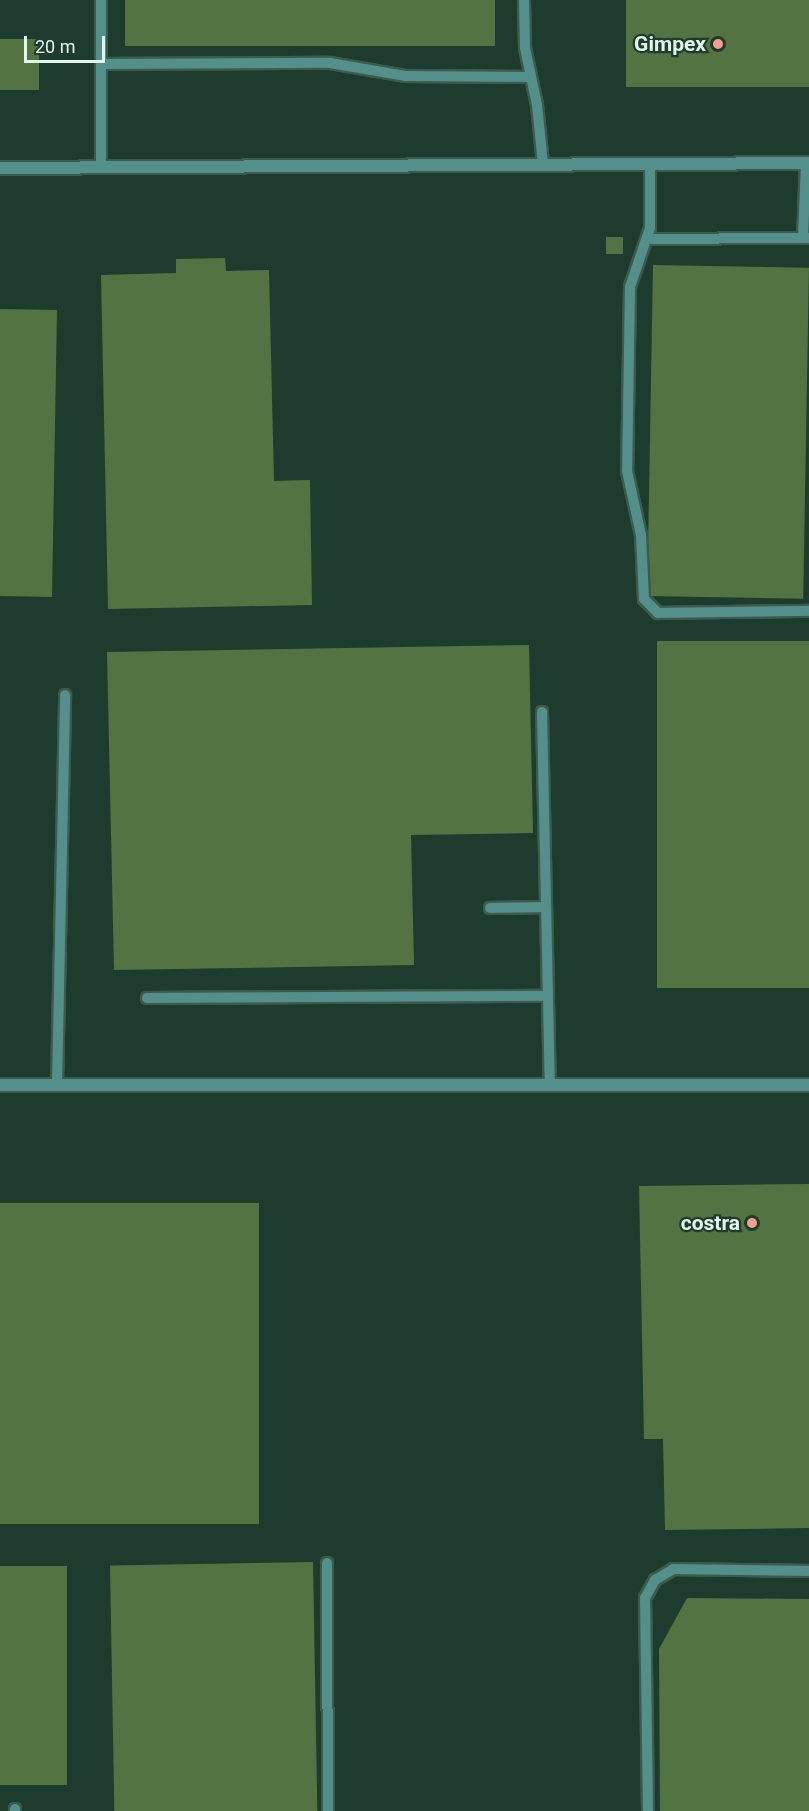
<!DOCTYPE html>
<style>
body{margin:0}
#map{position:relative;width:809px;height:1811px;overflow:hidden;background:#1e3c2e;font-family:Roboto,sans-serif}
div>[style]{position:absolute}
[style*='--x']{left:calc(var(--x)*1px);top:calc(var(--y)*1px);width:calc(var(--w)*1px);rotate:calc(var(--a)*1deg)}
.building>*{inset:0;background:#537343;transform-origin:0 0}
.roads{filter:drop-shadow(2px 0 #3e5a4d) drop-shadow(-2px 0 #3e5a4d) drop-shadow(0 2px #3e5a4d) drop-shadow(0 -2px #3e5a4d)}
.lane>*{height:10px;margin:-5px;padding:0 5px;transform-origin:5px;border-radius:5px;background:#54908b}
.street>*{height:12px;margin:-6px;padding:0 6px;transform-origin:6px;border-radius:6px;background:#54908b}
.dots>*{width:16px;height:16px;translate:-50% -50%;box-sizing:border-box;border:3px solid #1e3c2e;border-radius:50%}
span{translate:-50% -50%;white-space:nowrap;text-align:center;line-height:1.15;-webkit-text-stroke:4.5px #1e3c2e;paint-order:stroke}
.poi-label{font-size:21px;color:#e5f6ed;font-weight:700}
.right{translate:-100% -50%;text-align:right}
.scale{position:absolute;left:24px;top:36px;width:81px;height:27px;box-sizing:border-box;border:3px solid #e5f6ed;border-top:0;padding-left:8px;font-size:18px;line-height:21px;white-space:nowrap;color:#e5f6ed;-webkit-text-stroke:4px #1e3c2e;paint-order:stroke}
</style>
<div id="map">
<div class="building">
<i style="left:125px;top:0;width:370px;height:46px"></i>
<i style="left:626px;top:0;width:183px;height:87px"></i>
<i style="left:0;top:39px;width:39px;height:51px"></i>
<i style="left:606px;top:237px;width:17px;height:17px"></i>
<i style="clip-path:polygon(225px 258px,226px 271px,269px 270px,274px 481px,310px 480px,312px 605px,108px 609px,101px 275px,176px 273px,176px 259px)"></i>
<i style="left:653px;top:265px;width:156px;height:331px;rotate:1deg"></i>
<i style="left:0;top:309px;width:57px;height:287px;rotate:1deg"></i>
<i style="left:809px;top:641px;width:347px;height:152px;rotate:90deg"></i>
<i style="clip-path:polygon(529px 645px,533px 833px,411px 835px,414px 965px,114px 970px,107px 652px)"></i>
<i style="clip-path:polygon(809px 1184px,809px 1528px,665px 1530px,663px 1439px,644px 1439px,639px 1186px)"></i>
<i style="left:0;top:1203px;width:259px;height:321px"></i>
<i style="left:313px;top:1562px;width:249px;height:203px;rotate:89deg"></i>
<i style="left:0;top:1566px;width:67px;height:219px"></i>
<i style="clip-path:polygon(687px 1598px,809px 1599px,809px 1811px,660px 1811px,659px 1649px)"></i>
</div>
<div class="roads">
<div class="lane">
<i style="--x:524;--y:0;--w:48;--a:88.8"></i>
<i style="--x:525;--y:48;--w:58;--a:78.1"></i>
<i style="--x:537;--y:105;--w:59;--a:84.2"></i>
<i style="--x:101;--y:64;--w:229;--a:-0.3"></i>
<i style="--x:330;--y:63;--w:76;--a:9.8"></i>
<i style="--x:405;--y:76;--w:126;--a:0.5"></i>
<i style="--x:650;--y:163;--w:65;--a:90"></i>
<i style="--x:650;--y:228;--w:62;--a:108.7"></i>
<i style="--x:630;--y:287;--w:184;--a:90.9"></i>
<i style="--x:627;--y:471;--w:66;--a:77.7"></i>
<i style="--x:641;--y:535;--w:64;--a:87.3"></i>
<i style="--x:644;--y:599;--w:20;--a:45"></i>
<i style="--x:658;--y:613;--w:151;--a:-0.8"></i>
<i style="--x:101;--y:167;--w:167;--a:-90"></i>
<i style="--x:803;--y:238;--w:75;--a:-87.7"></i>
<i style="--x:648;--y:239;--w:161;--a:-0.4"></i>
<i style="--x:542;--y:712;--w:373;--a:88.8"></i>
<i style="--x:490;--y:908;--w:56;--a:-1"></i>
<i style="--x:147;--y:998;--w:401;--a:-0.3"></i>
<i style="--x:57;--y:1085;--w:390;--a:-88.8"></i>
<i style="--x:327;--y:1563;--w:248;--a:89.8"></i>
<i style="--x:15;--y:1809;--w:2;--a:90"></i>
<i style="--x:648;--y:1811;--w:213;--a:-90.8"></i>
<i style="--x:645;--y:1598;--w:21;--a:-61"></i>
<i style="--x:655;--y:1580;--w:21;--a:-31"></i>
<i style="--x:673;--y:1569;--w:136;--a:0.8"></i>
</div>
<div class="street">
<i style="--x:0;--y:168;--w:809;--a:-0.35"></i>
<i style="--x:0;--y:1085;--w:809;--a:0"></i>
</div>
</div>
<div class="dots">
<i style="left:718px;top:44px;background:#f59d8e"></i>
<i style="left:752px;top:1223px;background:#f59d8e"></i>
</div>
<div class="poi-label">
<span class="right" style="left:706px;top:44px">Gimpex</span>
<span class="right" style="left:740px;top:1223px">costra</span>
</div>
<div class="scale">20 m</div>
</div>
